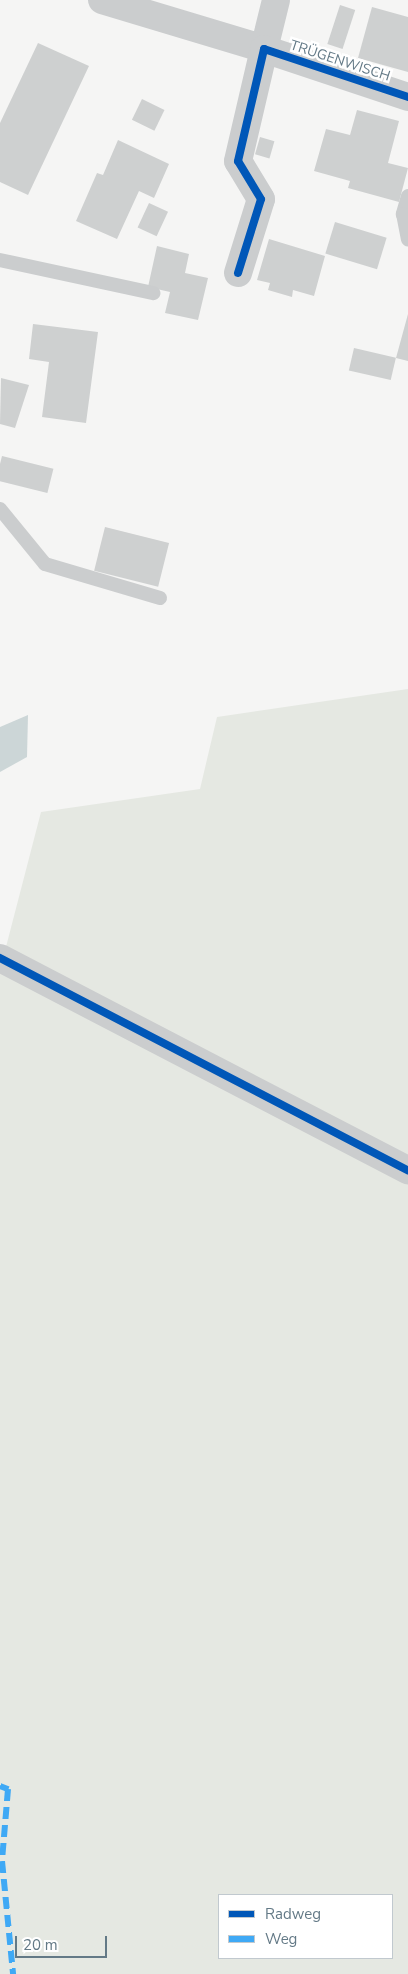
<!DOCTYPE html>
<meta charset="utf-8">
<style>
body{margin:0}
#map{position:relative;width:408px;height:1974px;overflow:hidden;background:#f5f5f4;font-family:"Nunito Sans",sans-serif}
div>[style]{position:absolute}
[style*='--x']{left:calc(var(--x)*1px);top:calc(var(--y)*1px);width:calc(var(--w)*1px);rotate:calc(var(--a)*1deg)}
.green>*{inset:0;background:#e5e8e2}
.water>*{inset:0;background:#ccd6d7}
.building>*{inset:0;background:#ced0d0;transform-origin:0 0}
.lane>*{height:14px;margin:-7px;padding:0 7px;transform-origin:7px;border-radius:7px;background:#cbcdce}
.street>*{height:28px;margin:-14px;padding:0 14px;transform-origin:14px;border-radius:14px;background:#cbcdce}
.quiet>*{height:6px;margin-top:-3px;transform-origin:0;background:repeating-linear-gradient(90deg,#3fa9f5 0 12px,transparent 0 18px)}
.cycleway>*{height:8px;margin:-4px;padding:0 4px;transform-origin:4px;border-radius:4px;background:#0057b8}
span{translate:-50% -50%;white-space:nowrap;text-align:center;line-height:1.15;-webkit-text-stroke:5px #fff;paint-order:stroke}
.street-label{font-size:14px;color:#637986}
.legend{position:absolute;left:218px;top:1894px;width:175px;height:65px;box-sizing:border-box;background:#fff;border:1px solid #c1c9cf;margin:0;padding:6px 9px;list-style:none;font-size:15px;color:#637986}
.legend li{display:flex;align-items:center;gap:10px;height:25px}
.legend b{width:25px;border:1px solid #c1c9cf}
.scale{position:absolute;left:15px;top:1936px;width:92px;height:22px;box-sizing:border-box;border:2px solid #637986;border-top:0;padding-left:6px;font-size:15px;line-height:18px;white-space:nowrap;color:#637986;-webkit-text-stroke:4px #fff;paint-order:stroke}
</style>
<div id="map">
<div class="green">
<i style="clip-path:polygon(evenodd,408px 689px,408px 1974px,0 1974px,0 970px,41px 812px,200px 789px,217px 717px,408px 689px,219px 1895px,392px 1895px,392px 1958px,219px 1958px,219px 1895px)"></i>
</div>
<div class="water">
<i style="clip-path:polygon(28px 715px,27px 757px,0 772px,0 727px)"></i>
</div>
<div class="building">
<i style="left:340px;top:5px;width:16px;height:41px;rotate:18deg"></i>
<i style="clip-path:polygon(372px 7px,408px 17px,408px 72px,358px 58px)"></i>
<i style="clip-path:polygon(38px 43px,89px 66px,28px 195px,0 182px,0 123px)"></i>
<i style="left:142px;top:99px;width:25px;height:23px;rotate:26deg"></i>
<i style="clip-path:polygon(357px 110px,399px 121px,388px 163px,408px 168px,399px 202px,348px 188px,350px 181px,314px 171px,326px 129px,350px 135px)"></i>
<i style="left:260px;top:137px;width:15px;height:18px;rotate:16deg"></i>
<i style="clip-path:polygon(118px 140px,169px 164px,154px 198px,139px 191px,117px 239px,76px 221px,97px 173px,103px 175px)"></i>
<i style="left:149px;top:203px;width:21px;height:27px;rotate:25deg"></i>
<i style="left:335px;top:222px;width:54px;height:33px;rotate:17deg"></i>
<i style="clip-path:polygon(269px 239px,325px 256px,314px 296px,293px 290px,292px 297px,268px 290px,270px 283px,257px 280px)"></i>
<i style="clip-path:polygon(157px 246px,189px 254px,185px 273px,208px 278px,198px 320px,165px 313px,170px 292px,148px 287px)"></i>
<i style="clip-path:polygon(408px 314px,408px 361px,396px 358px)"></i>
<i style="clip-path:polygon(33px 324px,98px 332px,86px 423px,42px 417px,49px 362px,29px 359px)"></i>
<i style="left:354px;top:348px;width:43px;height:23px;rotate:13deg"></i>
<i style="clip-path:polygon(1px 378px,29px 385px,15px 428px,0 424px)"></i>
<i style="left:2px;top:456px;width:53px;height:25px;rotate:14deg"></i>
<i style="left:105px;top:527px;width:66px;height:45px;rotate:14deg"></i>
</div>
<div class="lane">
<i style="--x:408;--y:196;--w:19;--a:106"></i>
<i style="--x:403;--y:214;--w:26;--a:79"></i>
<i style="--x:0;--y:260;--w:157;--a:12.2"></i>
<i style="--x:0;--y:509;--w:71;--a:50.7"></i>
<i style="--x:45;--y:564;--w:120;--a:16.5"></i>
</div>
<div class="street">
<i style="--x:102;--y:0;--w:169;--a:16.8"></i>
<i style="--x:264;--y:49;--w:50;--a:-76.2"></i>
<i style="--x:238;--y:273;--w:77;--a:-72.7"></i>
<i style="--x:261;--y:199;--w:44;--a:-121.2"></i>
<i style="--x:238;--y:161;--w:115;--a:-76.9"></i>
<i style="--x:264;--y:49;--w:152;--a:18.4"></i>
<i style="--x:0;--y:958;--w:460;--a:27.5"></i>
</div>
<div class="quiet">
<i style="--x:0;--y:1786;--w:9;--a:21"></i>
<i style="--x:8;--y:1789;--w:72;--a:94.8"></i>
<i style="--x:2;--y:1861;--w:114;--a:84.4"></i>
</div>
<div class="cycleway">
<i style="--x:238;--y:273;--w:77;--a:-72.7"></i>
<i style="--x:261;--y:199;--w:44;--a:-121.2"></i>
<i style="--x:238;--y:161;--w:115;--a:-76.9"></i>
<i style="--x:264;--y:49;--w:152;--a:18.4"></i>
<i style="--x:0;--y:958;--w:460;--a:27.5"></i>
</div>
<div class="street-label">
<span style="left:340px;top:61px;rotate:18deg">TRÜGENWISCH</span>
</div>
<ul class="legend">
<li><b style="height:6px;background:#0057b8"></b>Radweg</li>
<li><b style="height:6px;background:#3fa9f5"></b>Weg</li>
</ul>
<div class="scale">20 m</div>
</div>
